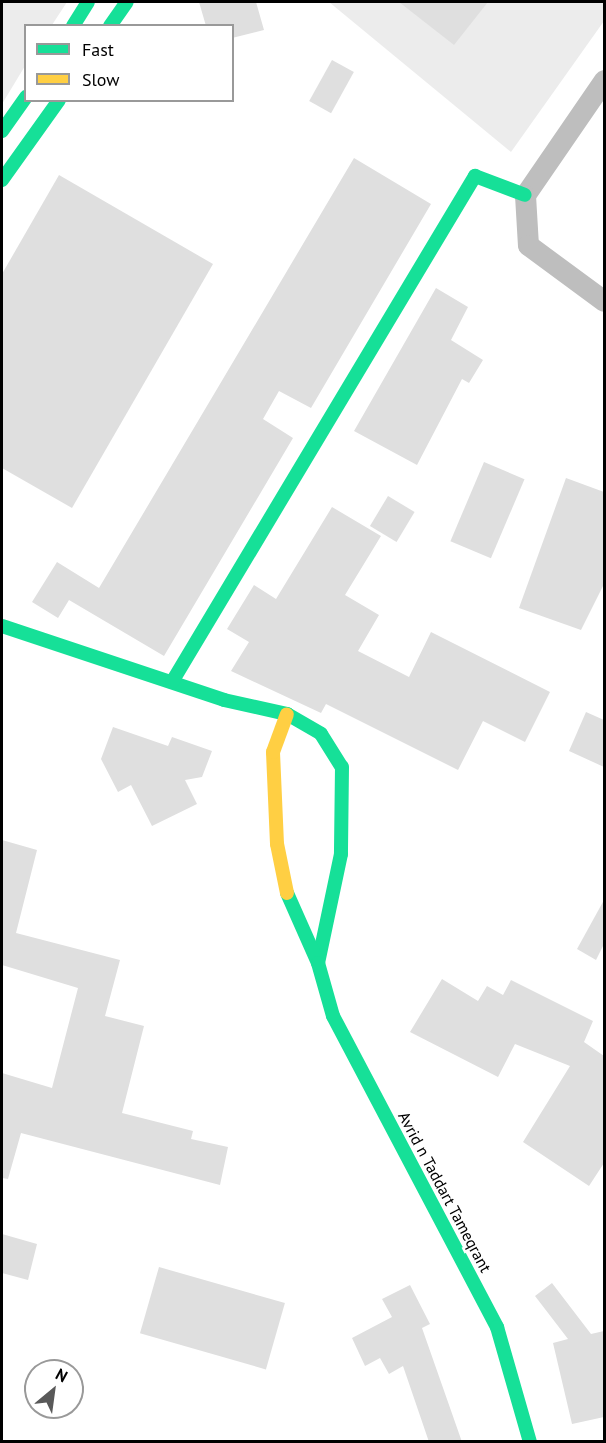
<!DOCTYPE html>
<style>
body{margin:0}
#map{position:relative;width:606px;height:1443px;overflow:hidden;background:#fff;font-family:"PT Sans",sans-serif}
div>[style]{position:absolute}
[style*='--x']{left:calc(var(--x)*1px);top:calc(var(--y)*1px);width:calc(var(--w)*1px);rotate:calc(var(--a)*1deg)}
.green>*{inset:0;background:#ececec}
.building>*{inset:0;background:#dfdfdf;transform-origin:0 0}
.street>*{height:21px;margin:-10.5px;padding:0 10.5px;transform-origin:10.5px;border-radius:10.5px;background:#bebebe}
.fast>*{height:14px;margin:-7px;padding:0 7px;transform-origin:7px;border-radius:7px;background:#16e098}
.slow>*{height:14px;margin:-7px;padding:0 7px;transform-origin:7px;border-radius:7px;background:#ffcf43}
span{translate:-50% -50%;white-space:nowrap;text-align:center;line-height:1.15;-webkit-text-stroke:5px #fff;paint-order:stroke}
.street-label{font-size:16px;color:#000}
.frame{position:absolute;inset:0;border:3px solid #000;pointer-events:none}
.legend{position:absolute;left:24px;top:24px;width:210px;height:78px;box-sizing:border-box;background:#fff;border:2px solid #999;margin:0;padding:8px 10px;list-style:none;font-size:18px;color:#000}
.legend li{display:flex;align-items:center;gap:12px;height:30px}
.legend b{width:30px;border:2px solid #999}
.north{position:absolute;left:24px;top:1359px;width:60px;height:60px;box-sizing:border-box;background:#fff;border:2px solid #999;border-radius:50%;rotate:29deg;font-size:16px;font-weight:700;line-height:24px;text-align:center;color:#000}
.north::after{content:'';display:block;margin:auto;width:21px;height:27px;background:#595959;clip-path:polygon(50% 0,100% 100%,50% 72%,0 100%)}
</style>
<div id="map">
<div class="green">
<i style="clip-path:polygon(2px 2px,67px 2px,52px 25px,26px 26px,25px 66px,2px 104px)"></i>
<i style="clip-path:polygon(329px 2px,604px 2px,604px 21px,511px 152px)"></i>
</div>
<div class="building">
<i style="clip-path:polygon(199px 2px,256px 2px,264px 30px,232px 38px,232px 26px,206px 26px)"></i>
<i style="clip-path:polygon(399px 2px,488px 2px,454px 45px)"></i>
<i style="left:332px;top:60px;width:25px;height:47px;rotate:29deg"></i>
<i style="clip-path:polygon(354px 158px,431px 204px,311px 408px,279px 391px,263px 419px,293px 438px,164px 656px,69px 600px,58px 618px,32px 602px,57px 562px,99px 588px)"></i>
<i style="clip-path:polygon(59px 175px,213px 264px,72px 508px,2px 468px,2px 274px)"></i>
<i style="clip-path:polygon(436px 288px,468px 307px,451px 340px,483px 360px,469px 383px,462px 379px,417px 465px,354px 431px)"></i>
<i style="left:484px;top:462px;width:44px;height:86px;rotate:23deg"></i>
<i style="clip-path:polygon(566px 478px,604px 492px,604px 584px,581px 630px,519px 608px)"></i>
<i style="left:388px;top:496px;width:31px;height:35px;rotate:31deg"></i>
<i style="clip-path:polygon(332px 507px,381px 536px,345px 595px,379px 615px,358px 651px,409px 677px,431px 632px,550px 692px,525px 742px,483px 721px,458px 770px,326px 704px,321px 713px,231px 671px,249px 642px,227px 629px,254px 585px,276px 599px)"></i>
<i style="clip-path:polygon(586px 712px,604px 720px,604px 767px,569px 751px)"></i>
<i style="clip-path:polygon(113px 727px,168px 746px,172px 737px,212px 751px,202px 777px,185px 780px,197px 804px,152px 826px,131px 785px,118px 792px,101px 759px)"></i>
<i style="clip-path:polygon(2px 840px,37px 850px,16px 933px,120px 960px,105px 1016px,144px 1026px,122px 1113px,193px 1131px,191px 1139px,228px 1147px,220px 1185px,21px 1133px,8px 1179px,2px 1178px,2px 1073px,52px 1088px,78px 988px,2px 965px)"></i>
<i style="clip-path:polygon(604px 900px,604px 944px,596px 960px,577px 949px)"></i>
<i style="clip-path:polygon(442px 979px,478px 1001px,487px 986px,503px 995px,511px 980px,593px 1021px,584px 1042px,604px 1056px,604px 1163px,589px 1186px,523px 1142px,570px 1066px,515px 1044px,498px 1077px,410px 1032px)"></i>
<i style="clip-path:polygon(2px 1234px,37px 1244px,28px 1280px,2px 1273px)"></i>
<i style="left:159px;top:1267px;width:131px;height:69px;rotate:16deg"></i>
<i style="clip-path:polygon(552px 1283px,591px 1334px,604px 1331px,604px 1417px,572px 1424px,553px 1343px,568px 1339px,535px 1296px)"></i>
<i style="clip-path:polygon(410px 1285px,430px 1324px,422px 1328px,462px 1442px,429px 1442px,403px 1366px,389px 1374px,380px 1358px,365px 1366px,352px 1338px,392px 1317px,382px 1299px)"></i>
</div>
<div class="street">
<i style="--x:604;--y:80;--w:140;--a:124.5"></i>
<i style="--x:525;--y:195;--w:50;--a:86.6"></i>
<i style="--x:528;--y:245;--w:94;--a:36.4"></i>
</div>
<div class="fast">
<i style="--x:73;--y:26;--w:28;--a:-58"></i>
<i style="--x:110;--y:26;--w:29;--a:-55"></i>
<i style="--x:2;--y:131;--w:42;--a:-54.8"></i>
<i style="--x:2;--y:180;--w:98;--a:-54.5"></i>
<i style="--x:2;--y:626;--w:234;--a:18.4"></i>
<i style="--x:224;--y:700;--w:65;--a:12.5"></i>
<i style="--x:287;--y:714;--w:39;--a:30"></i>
<i style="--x:321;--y:734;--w:39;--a:58"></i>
<i style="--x:342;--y:767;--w:87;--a:90.7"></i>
<i style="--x:341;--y:854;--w:111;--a:101.9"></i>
<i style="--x:172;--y:682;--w:590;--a:-59.09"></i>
<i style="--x:475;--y:176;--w:53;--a:20.8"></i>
<i style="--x:287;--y:893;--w:77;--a:66.1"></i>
<i style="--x:318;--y:963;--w:55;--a:74.2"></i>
<i style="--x:333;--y:1016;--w:352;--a:62.2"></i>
<i style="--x:497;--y:1327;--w:120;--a:74"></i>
</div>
<div class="slow">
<i style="--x:287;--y:893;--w:50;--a:-101.5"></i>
<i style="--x:277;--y:844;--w:92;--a:-92.5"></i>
<i style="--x:273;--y:752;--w:40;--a:-69.8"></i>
</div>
<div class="street-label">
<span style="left:445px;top:1192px;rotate:62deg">Avrid n Taddart Tameqrant</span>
</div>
<div class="frame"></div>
<ul class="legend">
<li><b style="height:8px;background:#16e098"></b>Fast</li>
<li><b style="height:8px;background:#ffcf43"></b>Slow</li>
</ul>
<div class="north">N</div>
</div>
